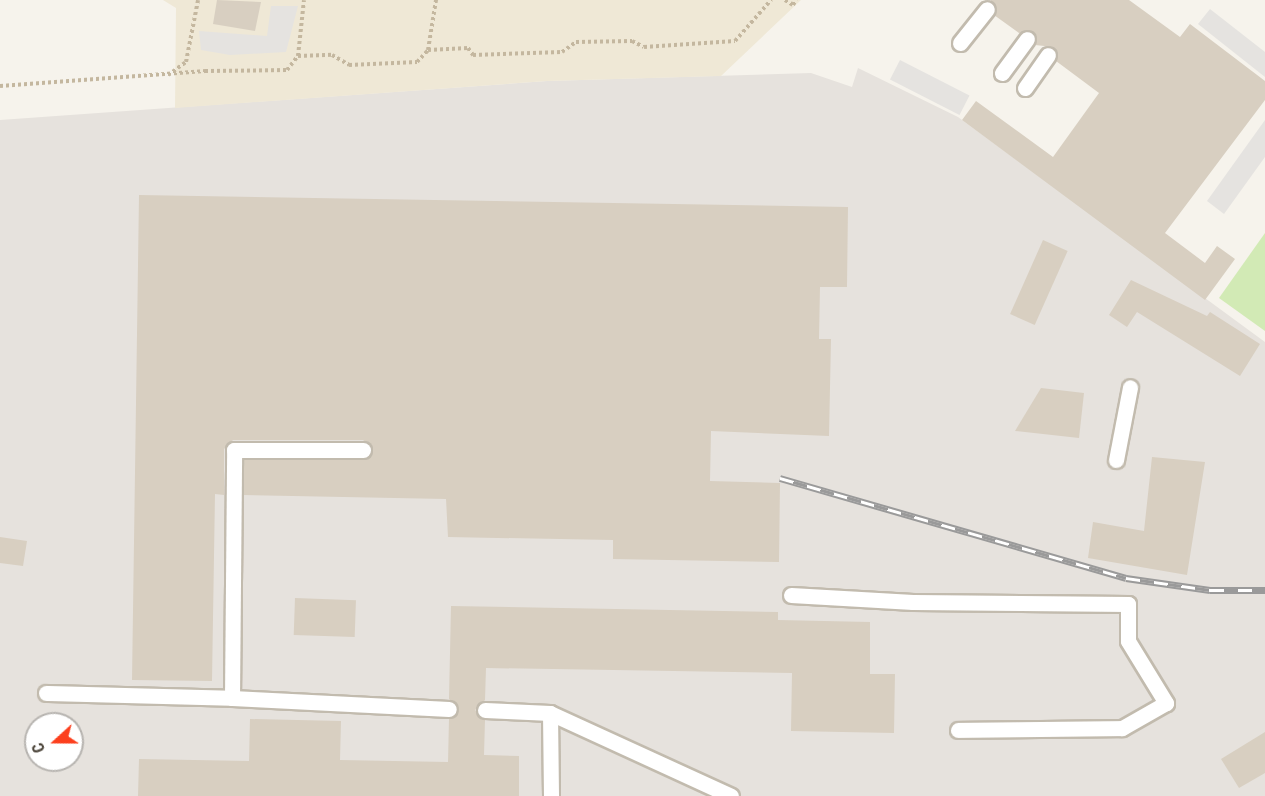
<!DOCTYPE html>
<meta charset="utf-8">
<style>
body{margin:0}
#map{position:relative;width:1265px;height:796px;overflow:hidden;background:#f6f3ec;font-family:"Roboto Condensed",sans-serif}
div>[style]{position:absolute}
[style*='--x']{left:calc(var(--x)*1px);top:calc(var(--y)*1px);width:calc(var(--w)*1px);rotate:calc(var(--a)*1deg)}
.industrial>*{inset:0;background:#e6e2dd}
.education>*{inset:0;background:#efe8d6}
.green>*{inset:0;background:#d2eab5}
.parking>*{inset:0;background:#e5e3e0;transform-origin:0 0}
.building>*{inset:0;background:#d8cfc1;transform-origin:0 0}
.path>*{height:4px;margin-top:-2px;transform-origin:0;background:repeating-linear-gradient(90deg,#c4b79f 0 3px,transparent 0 6px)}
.roads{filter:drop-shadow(2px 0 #c2bbae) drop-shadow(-2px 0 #c2bbae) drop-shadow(0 2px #c2bbae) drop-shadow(0 -2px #c2bbae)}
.service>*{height:15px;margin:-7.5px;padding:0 7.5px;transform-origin:7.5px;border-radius:7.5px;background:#fff}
.rail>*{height:7px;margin-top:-3.5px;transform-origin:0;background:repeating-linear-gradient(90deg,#fff 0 14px,#9a9a9a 0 28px);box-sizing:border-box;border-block:2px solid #9a9a9a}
span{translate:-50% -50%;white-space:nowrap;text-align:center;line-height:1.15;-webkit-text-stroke:4.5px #fff;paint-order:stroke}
.north{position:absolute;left:24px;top:712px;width:60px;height:60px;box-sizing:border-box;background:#fff;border:2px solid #b7b4b0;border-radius:50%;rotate:249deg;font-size:16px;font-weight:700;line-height:24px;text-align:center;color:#4b4439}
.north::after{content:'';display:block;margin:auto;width:21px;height:27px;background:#fc3f1d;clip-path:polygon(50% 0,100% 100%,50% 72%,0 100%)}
</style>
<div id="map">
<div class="industrial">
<i style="clip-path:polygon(evenodd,858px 68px,958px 117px,1265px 342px,1265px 796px,0 796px,0 120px,547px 81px,811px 73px,852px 87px,858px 68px,36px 724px,72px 724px,72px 760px,36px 760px,36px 724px)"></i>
</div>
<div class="education">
<i style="clip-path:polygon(163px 0,801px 0,721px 76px,547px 81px,175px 108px,176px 8px)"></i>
</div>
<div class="green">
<i style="clip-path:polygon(1265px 233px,1265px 331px,1219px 298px)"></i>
</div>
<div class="parking">
<i style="clip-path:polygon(271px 6px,298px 6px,286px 52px,230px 55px,201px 50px,199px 31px,267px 36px)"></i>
<i style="clip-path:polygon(1210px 9px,1265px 52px,1265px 77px,1198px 24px)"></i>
<i style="left:900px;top:60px;width:78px;height:22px;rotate:27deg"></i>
<i style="clip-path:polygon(1265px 120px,1265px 157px,1224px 214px,1207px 201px)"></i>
</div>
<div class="building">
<i style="clip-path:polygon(217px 0,261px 2px,255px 31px,213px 24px)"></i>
<i style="clip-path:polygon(990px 0,1129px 0,1180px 37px,1190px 24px,1265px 81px,1265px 100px,1165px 233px,1205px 263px,1217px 246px,1235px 259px,1205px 300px,962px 120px,976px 101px,1053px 157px,1099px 93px,1056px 61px,1054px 47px,1035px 45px,1033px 32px,1019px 33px,994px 15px,996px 6px)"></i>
<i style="clip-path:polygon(139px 195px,848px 207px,847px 287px,820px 287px,819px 339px,831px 339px,829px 436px,711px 431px,710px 481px,780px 483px,779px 562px,613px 559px,613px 540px,448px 537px,446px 499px,243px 495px,244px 460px,363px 460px,373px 449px,363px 440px,233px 440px,224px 449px,224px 495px,215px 494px,212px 681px,132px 680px)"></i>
<i style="left:1043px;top:240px;width:27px;height:81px;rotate:24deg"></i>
<i style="clip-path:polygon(1131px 280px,1207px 316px,1210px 312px,1260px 344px,1240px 376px,1137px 312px,1127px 327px,1109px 315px)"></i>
<i style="clip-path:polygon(1041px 388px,1084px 393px,1079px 438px,1015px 431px)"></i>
<i style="clip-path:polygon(1152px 457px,1205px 462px,1187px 575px,1088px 558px,1093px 522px,1144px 531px)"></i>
<i style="clip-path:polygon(0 537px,27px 541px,23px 566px,0 563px)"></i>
<i style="left:295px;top:598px;width:61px;height:37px;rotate:2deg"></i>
<i style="clip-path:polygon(451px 606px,778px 612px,778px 620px,870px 622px,870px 674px,895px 674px,894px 733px,791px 731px,792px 673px,486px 668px,485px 700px,475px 710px,485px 720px,484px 755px,519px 756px,519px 796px,138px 796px,139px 759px,249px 761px,250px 719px,341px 721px,340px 760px,448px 762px,449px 719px,459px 709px,449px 699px)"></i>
<i style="clip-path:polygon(1265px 732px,1265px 773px,1239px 788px,1221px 759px)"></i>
</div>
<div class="path">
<i style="--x:785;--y:0;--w:9;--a:32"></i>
<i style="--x:793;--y:5;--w:6;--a:-59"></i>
<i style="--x:428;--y:50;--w:51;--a:-80.9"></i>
<i style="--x:298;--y:56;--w:56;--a:-83.9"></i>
<i style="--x:168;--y:75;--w:22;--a:-36"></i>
<i style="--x:186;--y:62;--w:63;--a:-79"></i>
<i style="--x:0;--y:86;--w:206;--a:-4.2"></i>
<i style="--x:205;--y:71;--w:82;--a:-0.7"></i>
<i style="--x:287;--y:70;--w:18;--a:-52"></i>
<i style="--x:298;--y:56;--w:34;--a:-2"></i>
<i style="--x:332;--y:55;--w:20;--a:30"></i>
<i style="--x:349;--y:65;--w:68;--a:-2.5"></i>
<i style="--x:417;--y:62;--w:16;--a:-47"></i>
<i style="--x:428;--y:50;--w:40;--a:-2.9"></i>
<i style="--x:468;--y:48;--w:9;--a:54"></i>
<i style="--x:473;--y:55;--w:89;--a:-1.9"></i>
<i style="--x:562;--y:52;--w:17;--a:-36"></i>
<i style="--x:576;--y:42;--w:56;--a:-1"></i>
<i style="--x:632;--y:41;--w:13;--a:27"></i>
<i style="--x:644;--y:47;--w:91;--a:-3.8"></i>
<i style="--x:735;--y:41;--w:55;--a:-48.7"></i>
</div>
<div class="roads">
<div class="service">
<i style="--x:960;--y:43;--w:43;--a:-51.5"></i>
<i style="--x:1002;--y:73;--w:42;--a:-53.7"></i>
<i style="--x:1025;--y:88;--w:40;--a:-55.1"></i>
<i style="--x:1116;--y:460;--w:74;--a:-79.1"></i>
<i style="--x:791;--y:595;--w:122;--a:3.3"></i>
<i style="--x:913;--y:602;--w:215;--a:0.5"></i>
<i style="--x:1128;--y:604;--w:37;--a:90"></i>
<i style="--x:1128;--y:641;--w:73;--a:58.5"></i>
<i style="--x:1166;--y:703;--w:51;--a:150.4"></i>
<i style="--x:1122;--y:728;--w:164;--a:179.3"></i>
<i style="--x:46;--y:693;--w:186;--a:1.5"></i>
<i style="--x:232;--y:698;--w:248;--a:-89.5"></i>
<i style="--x:234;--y:450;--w:129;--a:0"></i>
<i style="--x:232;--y:698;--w:217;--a:2.9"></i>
<i style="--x:485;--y:710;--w:65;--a:2.6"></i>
<i style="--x:550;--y:713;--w:83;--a:89.3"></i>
<i style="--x:550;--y:713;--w:199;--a:24.6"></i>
</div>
</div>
<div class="rail">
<i style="--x:780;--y:478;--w:360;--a:16.1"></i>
<i style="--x:1126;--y:578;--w:85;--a:8.1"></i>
<i style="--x:1210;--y:590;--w:55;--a:0"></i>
</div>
<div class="north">С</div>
</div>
